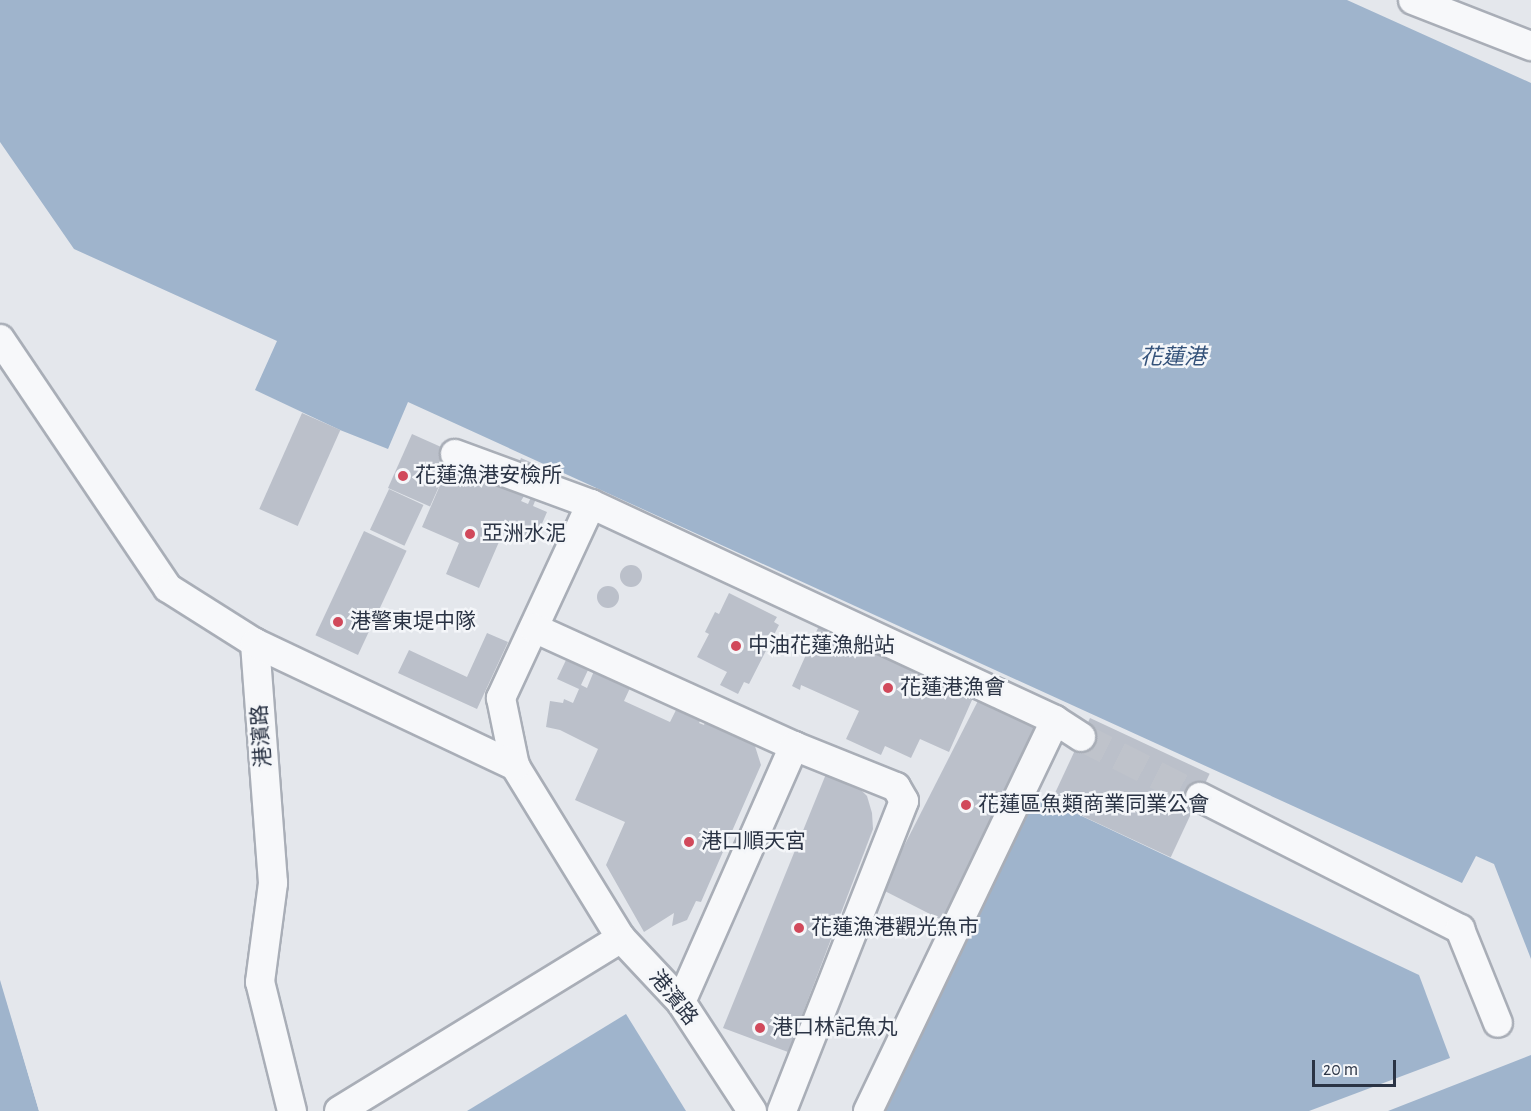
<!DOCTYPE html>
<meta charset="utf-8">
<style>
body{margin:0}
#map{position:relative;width:1531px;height:1111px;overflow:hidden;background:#e4e7ec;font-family:"Alegreya Sans","Noto Sans TC",sans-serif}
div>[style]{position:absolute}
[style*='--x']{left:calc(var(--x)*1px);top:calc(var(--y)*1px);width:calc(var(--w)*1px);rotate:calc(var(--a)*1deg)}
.water>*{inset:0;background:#9fb4cc}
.pier>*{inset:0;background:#e4e7ec}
.building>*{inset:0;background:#bbc0ca;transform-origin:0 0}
.round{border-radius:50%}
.minor-tunnel>*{height:28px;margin-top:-14px;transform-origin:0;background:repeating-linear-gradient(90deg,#bfc3cb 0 28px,transparent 0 42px)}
.roads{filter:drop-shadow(2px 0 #a9aeb7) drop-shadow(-2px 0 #a9aeb7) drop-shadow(0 2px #a9aeb7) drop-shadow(0 -2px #a9aeb7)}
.minor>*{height:28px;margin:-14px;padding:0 14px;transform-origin:14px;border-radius:14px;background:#f7f8fa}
.dots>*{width:16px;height:16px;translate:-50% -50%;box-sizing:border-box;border:3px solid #f4f6f9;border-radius:50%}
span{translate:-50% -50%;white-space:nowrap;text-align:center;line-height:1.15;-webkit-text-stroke:5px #f4f6f9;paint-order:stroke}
.poi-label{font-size:21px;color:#2b3445}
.left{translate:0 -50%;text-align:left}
.street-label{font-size:21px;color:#2b3445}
.water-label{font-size:22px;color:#34527a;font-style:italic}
.scale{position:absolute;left:1312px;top:1060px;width:84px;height:27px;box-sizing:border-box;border:3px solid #2b3445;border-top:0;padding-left:8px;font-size:18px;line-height:21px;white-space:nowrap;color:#2b3445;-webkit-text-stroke:4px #f4f6f9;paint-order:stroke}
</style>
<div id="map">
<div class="water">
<i style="clip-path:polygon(0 0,1347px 0,1531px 83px,1531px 959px,1494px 864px,1476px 856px,1462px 883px,408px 402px,388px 449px,340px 430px,255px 390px,277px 341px,74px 249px,0 142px)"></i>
<i style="clip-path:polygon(1035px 794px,1419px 975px,1450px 1058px,1309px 1111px,880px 1111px)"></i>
<i style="clip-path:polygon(0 980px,39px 1111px,0 1111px)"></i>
<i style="clip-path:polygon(626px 1014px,686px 1111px,467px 1111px)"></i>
<i style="clip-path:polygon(1531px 1055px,1531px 1111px,1388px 1111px)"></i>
</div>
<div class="pier">
<i style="clip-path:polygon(0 977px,3px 979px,42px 1111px,39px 1111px)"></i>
</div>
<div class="building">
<i style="left:302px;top:413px;width:42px;height:105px;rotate:24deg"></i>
<i style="left:412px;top:434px;width:46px;height:59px;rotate:24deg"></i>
<i style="clip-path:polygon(521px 458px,559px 475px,553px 489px,542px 484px,533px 506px,547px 512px,535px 540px,505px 528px,479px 588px,446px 574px,459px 543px,422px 527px,447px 469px,482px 484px,484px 478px,524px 496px,521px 501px,528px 504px,539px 479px,517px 469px)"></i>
<i style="left:389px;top:489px;width:38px;height:45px;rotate:25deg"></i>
<i style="left:364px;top:531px;width:47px;height:115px;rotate:25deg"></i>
<i class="round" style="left:620px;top:565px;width:22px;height:22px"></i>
<i class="round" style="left:597px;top:586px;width:22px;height:22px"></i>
<i style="clip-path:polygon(729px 593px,777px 617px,774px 622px,779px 625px,749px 684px,744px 682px,738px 694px,720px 685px,727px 672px,697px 657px,709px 634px,705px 632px,715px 612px,719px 614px)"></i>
<i style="clip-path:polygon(822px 619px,976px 691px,949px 752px,920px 739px,911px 758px,885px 746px,881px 755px,846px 739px,859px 711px,801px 685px,800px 690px,792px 686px)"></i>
<i style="clip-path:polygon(487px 633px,508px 642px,477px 709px,398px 673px,409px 650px,467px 677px)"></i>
<i style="clip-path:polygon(566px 660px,588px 670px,581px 685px,587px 688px,594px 671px,630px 688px,624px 701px,670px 722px,676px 710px,700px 721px,699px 723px,704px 725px,705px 722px,754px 743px,761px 765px,701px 902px,696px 901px,687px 920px,672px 926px,674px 913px,644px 932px,606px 865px,625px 822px,575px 800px,598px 749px,560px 730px,546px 727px,550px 701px,563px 703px,564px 699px,573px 703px,579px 689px,557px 679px)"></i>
<i style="left:984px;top:689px;width:71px;height:225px;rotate:27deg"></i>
<i style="left:1090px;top:718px;width:132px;height:92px;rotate:25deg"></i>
<i style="clip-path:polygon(826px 774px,859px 788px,867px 796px,872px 813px,873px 829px,788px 1052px,723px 1028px)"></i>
</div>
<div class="minor-tunnel">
<i style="--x:1081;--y:737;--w:133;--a:26.8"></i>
</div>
<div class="roads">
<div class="minor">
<i style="--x:1413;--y:0;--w:127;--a:21.3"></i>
<i style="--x:0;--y:339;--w:300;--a:56"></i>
<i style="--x:168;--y:588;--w:103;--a:32.3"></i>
<i style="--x:455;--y:454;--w:145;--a:20.2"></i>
<i style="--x:591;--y:504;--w:512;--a:24.96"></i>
<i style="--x:1055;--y:720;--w:31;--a:33"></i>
<i style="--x:591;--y:504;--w:214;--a:114.9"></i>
<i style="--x:501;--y:698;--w:69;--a:78.4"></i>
<i style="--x:515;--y:766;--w:202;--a:58.4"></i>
<i style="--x:621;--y:938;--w:88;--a:46.8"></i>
<i style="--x:681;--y:1002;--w:130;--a:56.9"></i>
<i style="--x:534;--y:628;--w:286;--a:24.4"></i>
<i style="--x:794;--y:746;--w:110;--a:21.9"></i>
<i style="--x:896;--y:787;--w:16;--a:60"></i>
<i style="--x:904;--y:801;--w:333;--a:111.5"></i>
<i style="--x:1200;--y:797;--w:292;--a:26.9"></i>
<i style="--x:1460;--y:929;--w:101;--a:68"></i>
<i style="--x:681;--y:1002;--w:280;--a:-66.2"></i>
<i style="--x:292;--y:1111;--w:133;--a:-103.9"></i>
<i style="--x:260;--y:982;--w:100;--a:-82.5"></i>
<i style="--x:273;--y:883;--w:241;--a:-94.3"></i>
<i style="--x:255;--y:643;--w:288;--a:25.3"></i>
<i style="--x:339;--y:1111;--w:331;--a:-31.5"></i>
<i style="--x:868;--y:1111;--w:433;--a:-64.4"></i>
</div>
</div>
<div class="dots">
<i style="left:403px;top:476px;background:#d1495b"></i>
<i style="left:470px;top:534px;background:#d1495b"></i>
<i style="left:338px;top:622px;background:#d1495b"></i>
<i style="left:736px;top:646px;background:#d1495b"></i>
<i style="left:888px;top:688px;background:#d1495b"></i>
<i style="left:966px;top:805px;background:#d1495b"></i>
<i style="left:689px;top:842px;background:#d1495b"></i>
<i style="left:799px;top:928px;background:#d1495b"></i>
<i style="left:760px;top:1028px;background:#d1495b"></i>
</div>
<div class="poi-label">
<span class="left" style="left:415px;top:476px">花蓮漁港安檢所</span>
<span class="left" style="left:482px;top:534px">亞洲水泥</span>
<span class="left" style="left:350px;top:622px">港警東堤中隊</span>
<span class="left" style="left:748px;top:646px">中油花蓮漁船站</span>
<span class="left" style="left:900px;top:688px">花蓮港漁會</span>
<span class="left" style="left:978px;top:805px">花蓮區魚類商業同業公會</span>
<span class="left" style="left:701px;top:842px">港口順天宮</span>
<span class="left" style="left:811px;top:928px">花蓮漁港觀光魚市</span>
<span class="left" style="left:772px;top:1028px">港口林記魚丸</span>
</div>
<div class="street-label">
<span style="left:262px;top:736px;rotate:-94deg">港濱路</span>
<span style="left:673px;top:998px;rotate:51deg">港濱路</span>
</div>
<div class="water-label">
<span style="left:1173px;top:358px">花蓮港</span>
</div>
<div class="scale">20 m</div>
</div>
